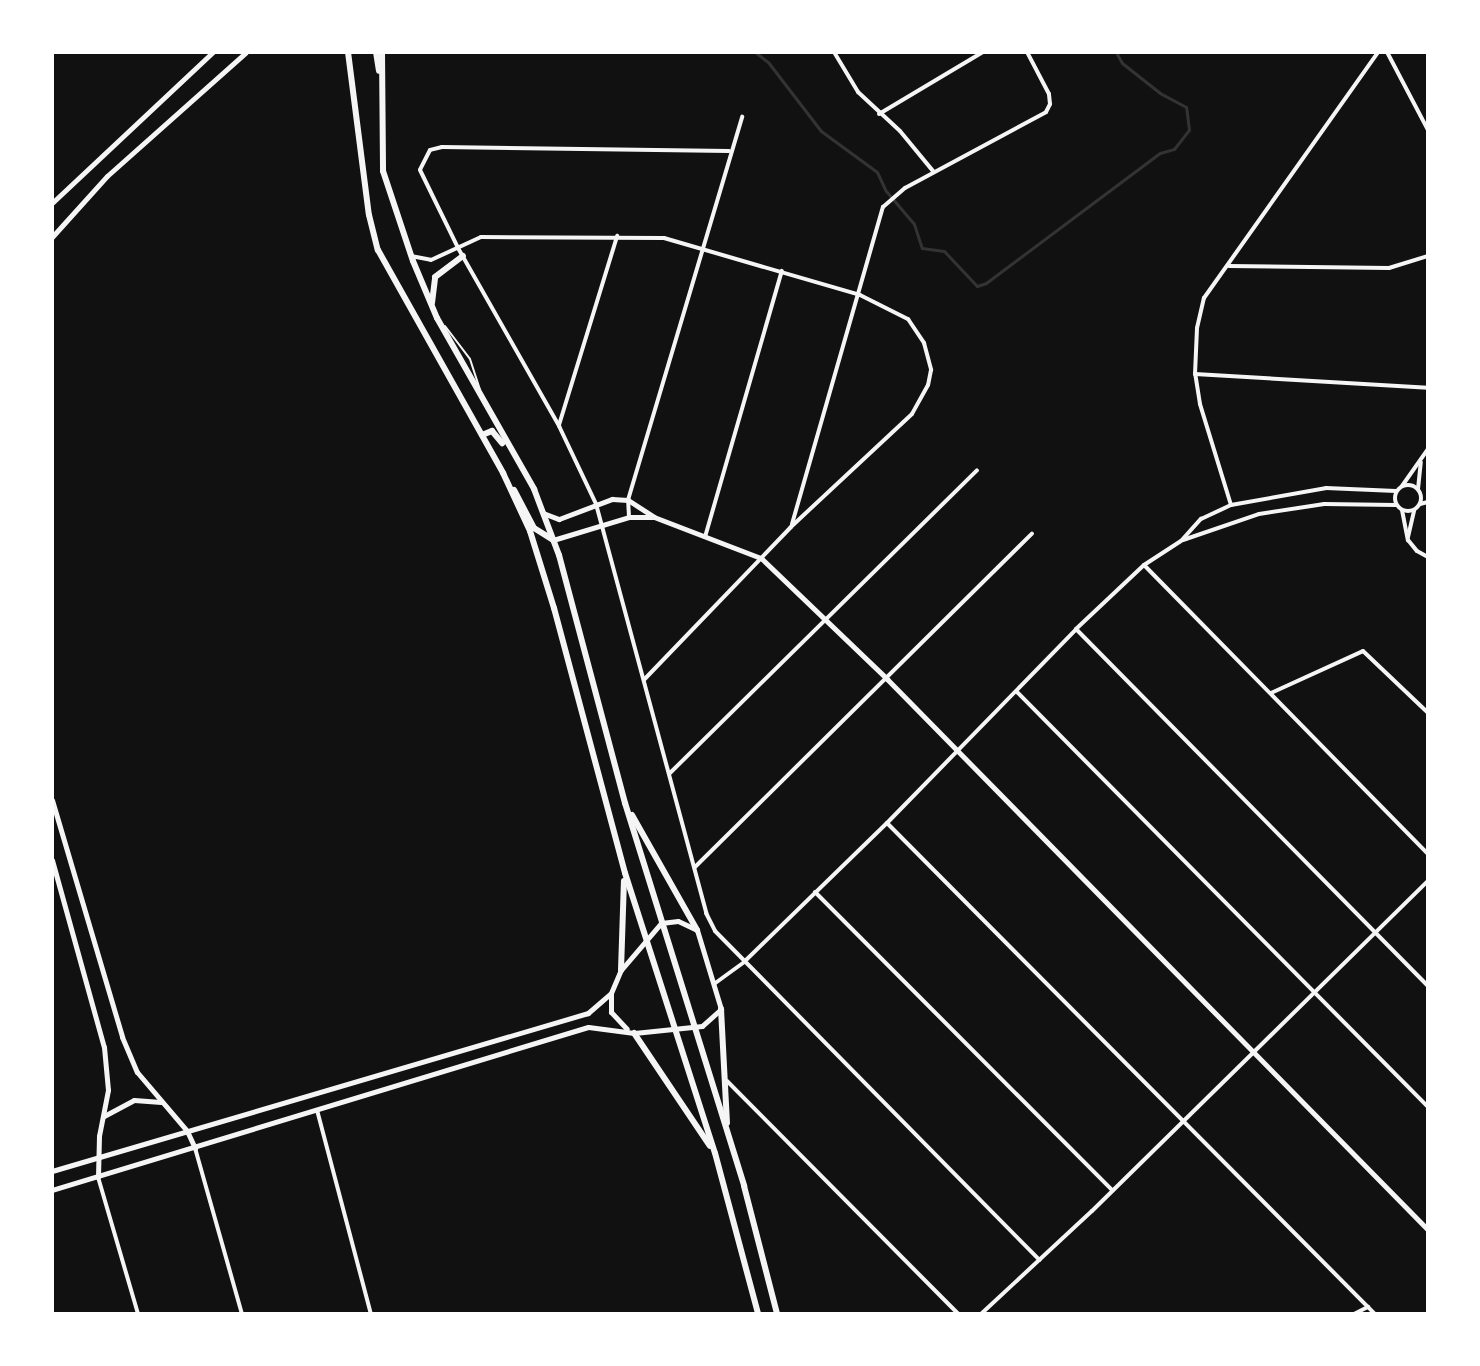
<!DOCTYPE html>
<style>
body{margin:0}
#map{position:relative;width:1480px;height:1366px;overflow:hidden;background:#111;font-family:"Libre Baskerville",serif}
div>[style]{position:absolute}
[style*='--x']{left:calc(var(--x)*1px);top:calc(var(--y)*1px);width:calc(var(--w)*1px);rotate:calc(var(--a)*1deg)}
.stream>*{height:3px;margin:-1.5px;padding:0 1.5px;transform-origin:1.5px;border-radius:1.5px;background:#333}
.service>*{height:2px;margin:-1px;padding:0 1px;transform-origin:1px;border-radius:1px;background:#f5f5f5}
.minor>*{height:4px;margin:-2px;padding:0 2px;transform-origin:2px;border-radius:2px;background:#f5f5f5}
.minor>.ring{margin:-2px;padding:0;box-sizing:content-box;background:none;border:4px solid #f5f5f5;border-radius:50%}
.tertiary>*{height:5px;margin:-2.5px;padding:0 2.5px;transform-origin:2.5px;border-radius:2.5px;background:#f5f5f5}
.secondary>*{height:6px;margin:-3px;padding:0 3px;transform-origin:3px;border-radius:3px;background:#f5f5f5}
span{translate:-50% -50%;white-space:nowrap;text-align:center;line-height:1.15;-webkit-text-stroke:7px #fff;paint-order:stroke}
.frame{position:absolute;inset:0;border:54px solid #fff;pointer-events:none}
</style>
<div id="map">
<div class="stream">
<i style="--x:755;--y:52;--w:16;--a:38"></i>
<i style="--x:768;--y:62;--w:87;--a:52.5"></i>
<i style="--x:821;--y:131;--w:69;--a:36.2"></i>
<i style="--x:877;--y:172;--w:21;--a:65"></i>
<i style="--x:886;--y:191;--w:43;--a:49.7"></i>
<i style="--x:914;--y:224;--w:25;--a:72"></i>
<i style="--x:922;--y:248;--w:22;--a:8"></i>
<i style="--x:944;--y:251;--w:48;--a:46.7"></i>
<i style="--x:977;--y:286;--w:9;--a:-18"></i>
<i style="--x:986;--y:283;--w:217;--a:-36.8"></i>
<i style="--x:1160;--y:153;--w:15;--a:-16"></i>
<i style="--x:1174;--y:149;--w:24;--a:-52"></i>
<i style="--x:1189;--y:130;--w:23;--a:-97"></i>
<i style="--x:1186;--y:107;--w:30;--a:-152"></i>
<i style="--x:1160;--y:93;--w:48;--a:-141.7"></i>
<i style="--x:1122;--y:63;--w:13;--a:-119"></i>
</div>
<div class="service">
<i style="--x:445;--y:326;--w:41;--a:52.9"></i>
<i style="--x:470;--y:359;--w:32;--a:72"></i>
</div>
<div class="minor">
<i style="--x:834;--y:52;--w:47;--a:59"></i>
<i style="--x:858;--y:92;--w:57;--a:42.9"></i>
<i style="--x:900;--y:131;--w:52;--a:50.5"></i>
<i style="--x:1387;--y:52;--w:88;--a:62.3"></i>
<i style="--x:879;--y:114;--w:121;--a:-30.8"></i>
<i style="--x:729;--y:151;--w:287;--a:-179.2"></i>
<i style="--x:442;--y:147;--w:12;--a:166"></i>
<i style="--x:430;--y:150;--w:22;--a:117"></i>
<i style="--x:420;--y:170;--w:87;--a:64"></i>
<i style="--x:458;--y:248;--w:205;--a:60.4"></i>
<i style="--x:559;--y:426;--w:86;--a:64.6"></i>
<i style="--x:596;--y:504;--w:424;--a:74.9"></i>
<i style="--x:706;--y:913;--w:20;--a:63"></i>
<i style="--x:715;--y:931;--w:462;--a:45.4"></i>
<i style="--x:411;--y:256;--w:20;--a:11"></i>
<i style="--x:431;--y:260;--w:55;--a:-24.7"></i>
<i style="--x:481;--y:237;--w:183;--a:0.3"></i>
<i style="--x:664;--y:238;--w:204;--a:16.2"></i>
<i style="--x:860;--y:295;--w:54;--a:26.6"></i>
<i style="--x:908;--y:319;--w:29;--a:56"></i>
<i style="--x:924;--y:343;--w:28;--a:75"></i>
<i style="--x:931;--y:370;--w:15;--a:101"></i>
<i style="--x:928;--y:385;--w:33;--a:119"></i>
<i style="--x:912;--y:414;--w:166;--a:137"></i>
<i style="--x:791;--y:527;--w:212;--a:133.9"></i>
<i style="--x:1229;--y:266;--w:160;--a:0.7"></i>
<i style="--x:1389;--y:268;--w:41;--a:-17.1"></i>
<i style="--x:1195;--y:374;--w:233;--a:3.4"></i>
<i style="--x:559;--y:425;--w:198;--a:-72.9"></i>
<i class="ring" style="left:1395px;top:485px;width:22px;height:22px"></i>
<i style="--x:1402;--y:486;--w:45;--a:-54.9"></i>
<i style="--x:1418;--y:489;--w:27;--a:-84"></i>
<i style="--x:1420;--y:504;--w:8;--a:-14"></i>
<i style="--x:1231;--y:505;--w:106;--a:-107.1"></i>
<i style="--x:1200;--y:404;--w:30;--a:-99"></i>
<i style="--x:1195;--y:374;--w:46;--a:-87.5"></i>
<i style="--x:1197;--y:328;--w:31;--a:-77"></i>
<i style="--x:1204;--y:298;--w:301;--a:-54.7"></i>
<i style="--x:1402;--y:510;--w:31;--a:79"></i>
<i style="--x:1408;--y:540;--w:14;--a:51"></i>
<i style="--x:1417;--y:551;--w:13;--a:29"></i>
<i style="--x:629;--y:517;--w:17;--a:-93"></i>
<i style="--x:628;--y:500;--w:400;--a:-73.4"></i>
<i style="--x:792;--y:524;--w:330;--a:-74"></i>
<i style="--x:883;--y:207;--w:29;--a:-41"></i>
<i style="--x:905;--y:188;--w:160;--a:-28.3"></i>
<i style="--x:1046;--y:112;--w:9;--a:-63"></i>
<i style="--x:1050;--y:104;--w:10;--a:-96"></i>
<i style="--x:1049;--y:94;--w:47;--a:-117.6"></i>
<i style="--x:705;--y:537;--w:277;--a:-73.9"></i>
<i style="--x:1408;--y:537;--w:27;--a:-77"></i>
<i style="--x:1183;--y:540;--w:80;--a:-18.9"></i>
<i style="--x:1259;--y:514;--w:66;--a:-8.7"></i>
<i style="--x:1324;--y:504;--w:72;--a:0.8"></i>
<i style="--x:1144;--y:565;--w:405;--a:45.5"></i>
<i style="--x:1076;--y:629;--w:501;--a:45.4"></i>
<i style="--x:1017;--y:692;--w:584;--a:45.28"></i>
<i style="--x:1271;--y:693;--w:101;--a:-24.5"></i>
<i style="--x:1363;--y:651;--w:90;--a:43.6"></i>
<i style="--x:670;--y:773;--w:431;--a:-44.6"></i>
<i style="--x:887;--y:823;--w:692;--a:45.18"></i>
<i style="--x:695;--y:867;--w:474;--a:-44.7"></i>
<i style="--x:815;--y:892;--w:421;--a:45.1"></i>
<i style="--x:714;--y:984;--w:37;--a:-36"></i>
<i style="--x:744;--y:962;--w:199;--a:-44.2"></i>
<i style="--x:887;--y:823;--w:271;--a:-45.7"></i>
<i style="--x:1076;--y:629;--w:93;--a:-43.3"></i>
<i style="--x:1144;--y:565;--w:44;--a:-33"></i>
<i style="--x:1181;--y:541;--w:30;--a:-48"></i>
<i style="--x:1201;--y:519;--w:33;--a:-25"></i>
<i style="--x:1231;--y:505;--w:97;--a:-10.1"></i>
<i style="--x:1326;--y:488;--w:70;--a:2.5"></i>
<i style="--x:727;--y:1081;--w:328;--a:45.2"></i>
<i style="--x:317;--y:1110;--w:211;--a:75.2"></i>
<i style="--x:195;--y:1148;--w:173;--a:74.2"></i>
<i style="--x:98;--y:1177;--w:143;--a:73.7"></i>
<i style="--x:981;--y:1314;--w:151;--a:-42.9"></i>
<i style="--x:1092;--y:1211;--w:471;--a:-44.5"></i>
<i style="--x:1354;--y:1314;--w:16;--a:-27"></i>
</div>
<div class="tertiary">
<i style="--x:52;--y:203;--w:221;--a:-43.2"></i>
<i style="--x:52;--y:237;--w:82;--a:-48"></i>
<i style="--x:107;--y:176;--w:186;--a:-41.7"></i>
<i style="--x:543;--y:513;--w:17;--a:21"></i>
<i style="--x:559;--y:519;--w:57;--a:-20.7"></i>
<i style="--x:612;--y:499;--w:16;--a:4"></i>
<i style="--x:628;--y:500;--w:31;--a:33"></i>
<i style="--x:654;--y:517;--w:115;--a:21"></i>
<i style="--x:761;--y:558;--w:175;--a:43.8"></i>
<i style="--x:887;--y:679;--w:772;--a:45.52"></i>
<i style="--x:553;--y:540;--w:79;--a:-16.8"></i>
<i style="--x:629;--y:517;--w:24;--a:0"></i>
<i style="--x:52;--y:800;--w:247;--a:73.5"></i>
<i style="--x:122;--y:1037;--w:38;--a:67"></i>
<i style="--x:137;--y:1072;--w:77;--a:49.7"></i>
<i style="--x:187;--y:1131;--w:19;--a:65"></i>
<i style="--x:52;--y:860;--w:194;--a:74.5"></i>
<i style="--x:104;--y:1047;--w:43;--a:84.7"></i>
<i style="--x:108;--y:1090;--w:47;--a:101.1"></i>
<i style="--x:99;--y:1136;--w:41;--a:91.4"></i>
<i style="--x:611;--y:994;--w:18;--a:90"></i>
<i style="--x:611;--y:1012;--w:23;--a:47"></i>
<i style="--x:104;--y:1116;--w:34;--a:-28"></i>
<i style="--x:134;--y:1100;--w:27;--a:4"></i>
<i style="--x:52;--y:1171;--w:559;--a:-16.42"></i>
<i style="--x:588;--y:1013;--w:30;--a:-41"></i>
<i style="--x:611;--y:993;--w:25;--a:-67"></i>
<i style="--x:621;--y:970;--w:62;--a:-49.6"></i>
<i style="--x:661;--y:923;--w:17;--a:-7"></i>
<i style="--x:678;--y:921;--w:21;--a:25"></i>
<i style="--x:697;--y:930;--w:83;--a:73.1"></i>
<i style="--x:721;--y:1009;--w:25;--a:138"></i>
<i style="--x:702;--y:1026;--w:68;--a:174.1"></i>
<i style="--x:634;--y:1033;--w:46;--a:-172.6"></i>
<i style="--x:588;--y:1027;--w:560;--a:163.09"></i>
</div>
<div class="secondary">
<i style="--x:348;--y:52;--w:164;--a:82.7"></i>
<i style="--x:369;--y:215;--w:36;--a:76"></i>
<i style="--x:378;--y:250;--w:256;--a:60.7"></i>
<i style="--x:503;--y:473;--w:64;--a:65"></i>
<i style="--x:530;--y:531;--w:81;--a:72.7"></i>
<i style="--x:554;--y:608;--w:274;--a:75"></i>
<i style="--x:625;--y:873;--w:294;--a:72.2"></i>
<i style="--x:715;--y:1153;--w:167;--a:75"></i>
<i style="--x:376;--y:52;--w:19;--a:81"></i>
<i style="--x:382;--y:52;--w:119;--a:89.5"></i>
<i style="--x:383;--y:171;--w:95;--a:71.6"></i>
<i style="--x:413;--y:261;--w:62;--a:67.2"></i>
<i style="--x:437;--y:318;--w:197;--a:60.4"></i>
<i style="--x:534;--y:489;--w:71;--a:69.3"></i>
<i style="--x:559;--y:555;--w:257;--a:75.1"></i>
<i style="--x:625;--y:803;--w:401;--a:72.7"></i>
<i style="--x:744;--y:1186;--w:132;--a:75.5"></i>
<i style="--x:432;--y:303;--w:26;--a:-83"></i>
<i style="--x:435;--y:277;--w:35;--a:-37"></i>
<i style="--x:482;--y:435;--w:11;--a:-22"></i>
<i style="--x:492;--y:431;--w:16;--a:50"></i>
<i style="--x:514;--y:490;--w:43;--a:62.2"></i>
<i style="--x:534;--y:528;--w:22;--a:32"></i>
<i style="--x:632;--y:815;--w:132;--a:60.5"></i>
<i style="--x:621;--y:970;--w:89;--a:-88.1"></i>
<i style="--x:721;--y:1009;--w:114;--a:87"></i>
<i style="--x:634;--y:1033;--w:136;--a:56.1"></i>
</div>
<div class="frame"></div>
</div>
